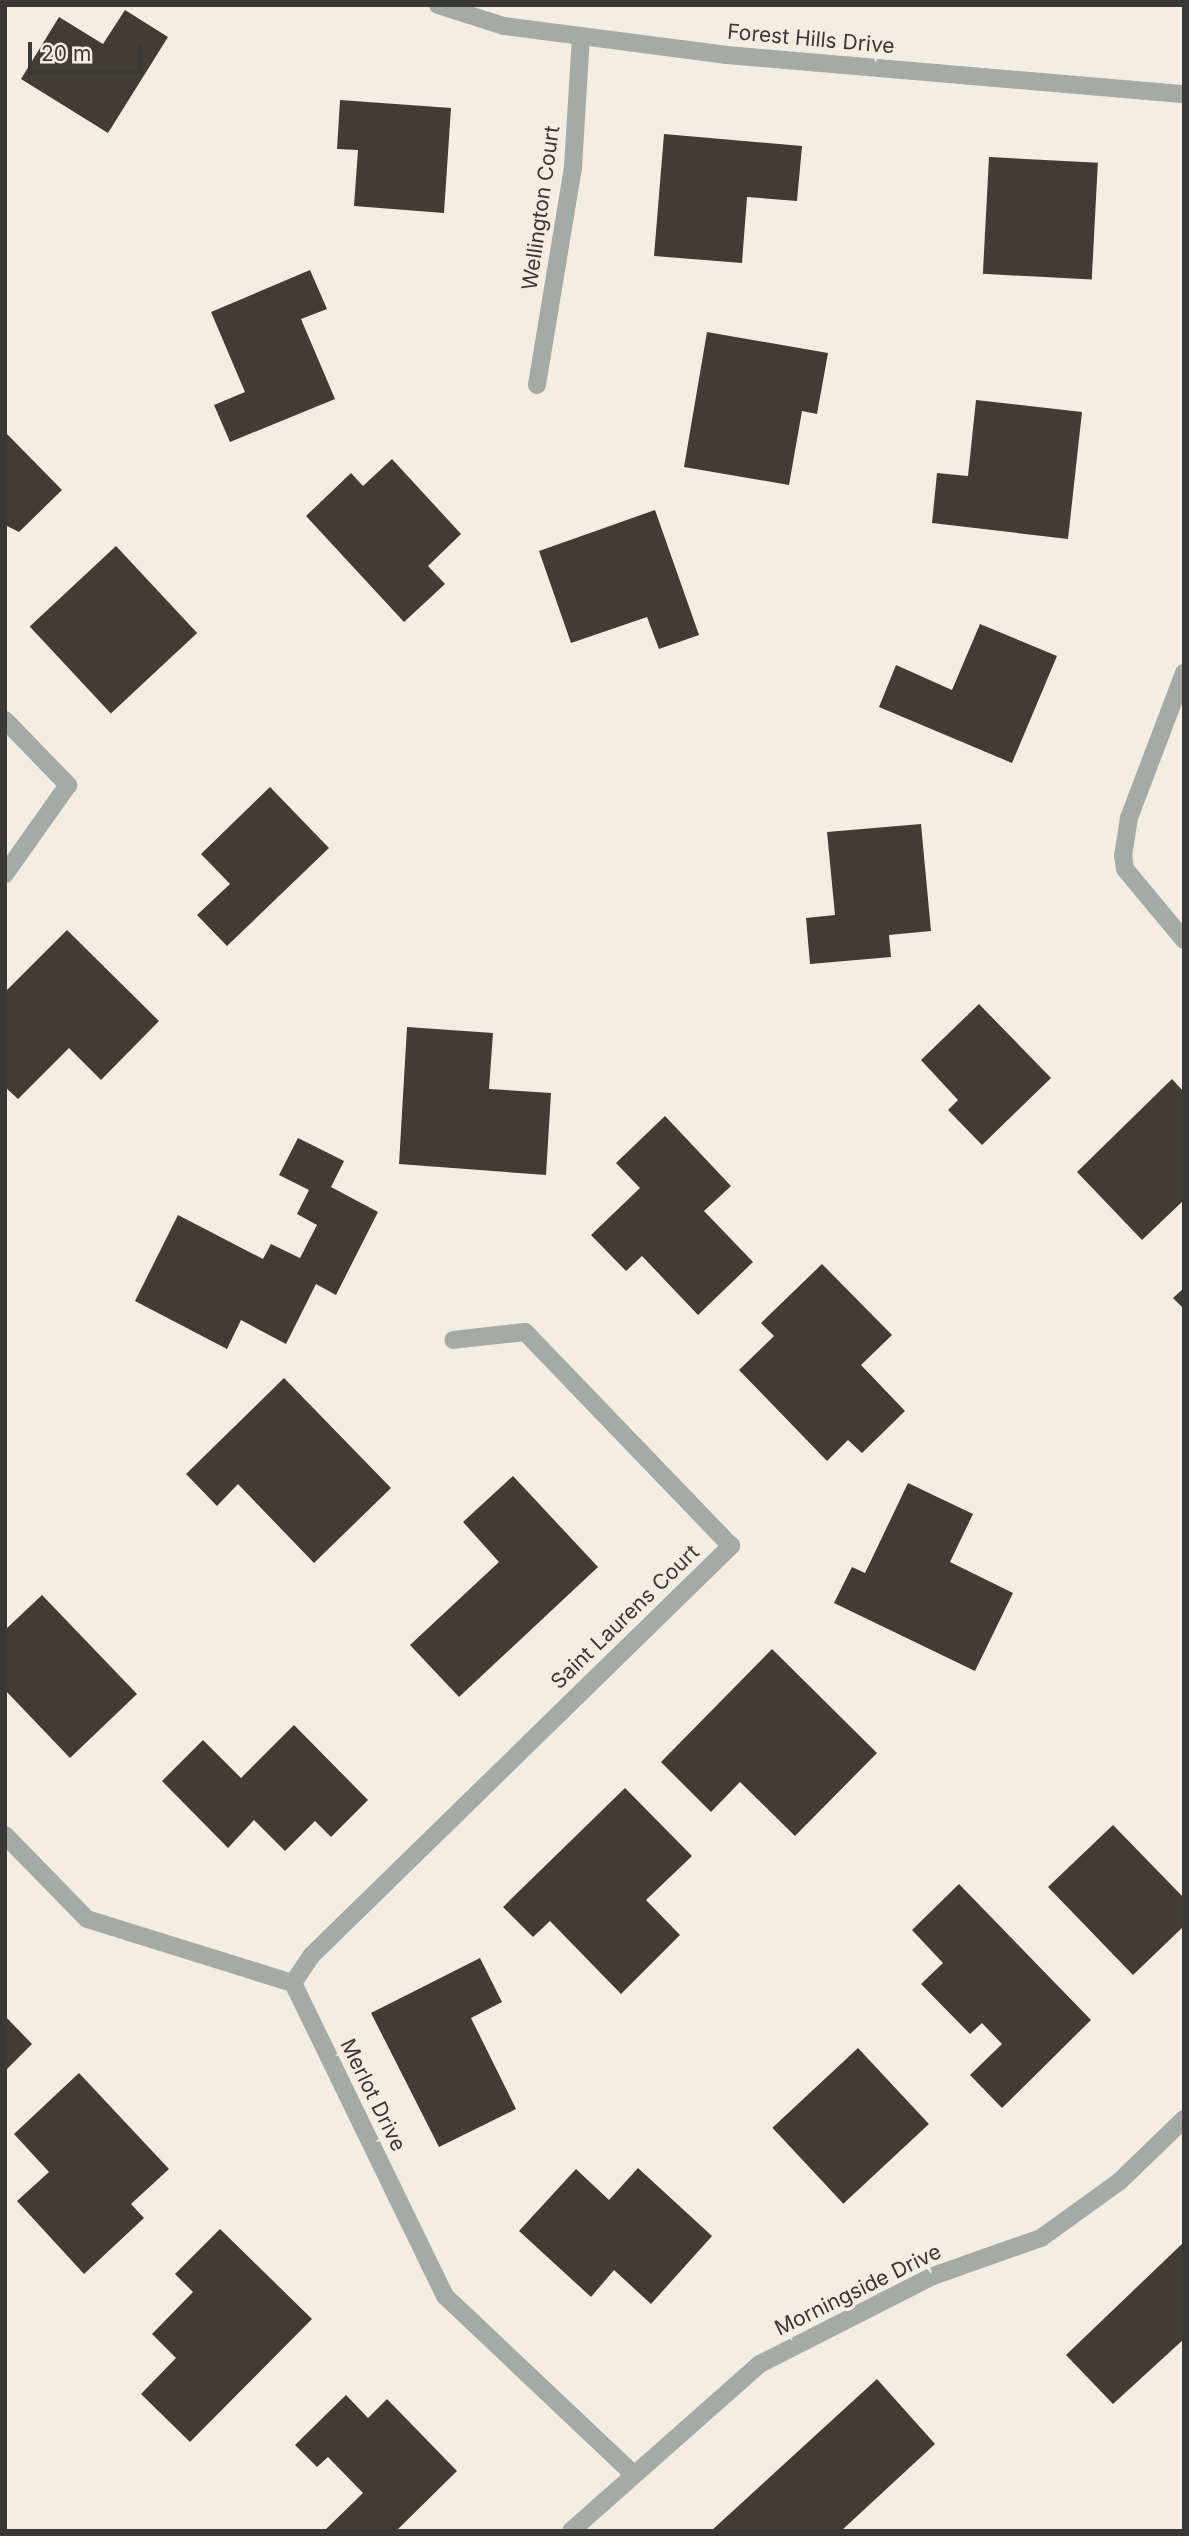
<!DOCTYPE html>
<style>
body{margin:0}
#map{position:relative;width:1189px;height:2536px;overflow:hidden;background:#f4ede2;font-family:Inter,sans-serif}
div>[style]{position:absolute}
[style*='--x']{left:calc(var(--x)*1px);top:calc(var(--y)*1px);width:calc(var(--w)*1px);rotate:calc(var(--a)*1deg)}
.building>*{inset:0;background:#423d34;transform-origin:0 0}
.minor>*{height:18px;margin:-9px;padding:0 9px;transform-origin:9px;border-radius:9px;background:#a4aaa6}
span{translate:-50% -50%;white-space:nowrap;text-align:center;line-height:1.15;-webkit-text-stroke:7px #f4ede2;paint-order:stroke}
.street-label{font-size:21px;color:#3a3833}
.frame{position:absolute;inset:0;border:7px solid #3a3833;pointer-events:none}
.scale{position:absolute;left:28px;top:42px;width:114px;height:32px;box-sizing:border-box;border:4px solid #3a3833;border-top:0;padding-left:9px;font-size:21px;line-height:24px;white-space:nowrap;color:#3a3833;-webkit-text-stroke:5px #f4ede2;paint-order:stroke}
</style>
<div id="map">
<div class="building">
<i style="clip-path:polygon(125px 10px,168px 37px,108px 133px,21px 79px,59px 17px,103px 44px)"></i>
<i style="clip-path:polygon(340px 100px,451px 108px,444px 213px,354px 206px,358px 150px,337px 149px)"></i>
<i style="clip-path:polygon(664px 134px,802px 146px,797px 201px,747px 197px,742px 263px,654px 256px)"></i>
<i style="left:989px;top:157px;width:109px;height:117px;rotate:3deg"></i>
<i style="clip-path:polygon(310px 270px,327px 309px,301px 319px,335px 399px,230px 442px,214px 405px,245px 392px,211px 312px)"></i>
<i style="clip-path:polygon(707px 332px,828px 353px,817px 414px,802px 411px,789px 485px,684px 467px)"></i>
<i style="clip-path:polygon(976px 400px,1082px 412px,1068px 539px,932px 523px,937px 473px,968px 476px)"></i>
<i style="clip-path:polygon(7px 434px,62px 490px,19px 532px,5px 525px)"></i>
<i style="clip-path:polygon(392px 459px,461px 534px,428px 566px,445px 584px,404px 622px,306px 516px,351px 473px,363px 486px)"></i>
<i style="clip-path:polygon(655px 510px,699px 635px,659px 649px,647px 617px,571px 643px,539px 551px)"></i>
<i style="left:116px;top:546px;width:119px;height:118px;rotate:47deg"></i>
<i style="clip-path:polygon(980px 624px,1057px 656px,1012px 763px,879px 707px,896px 665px,952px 690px)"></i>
<i style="clip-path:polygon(270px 787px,329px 848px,227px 946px,197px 915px,230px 884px,201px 854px)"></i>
<i style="clip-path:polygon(921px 824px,931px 931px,889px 935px,891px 957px,810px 964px,806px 918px,835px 915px,827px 832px)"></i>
<i style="clip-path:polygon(67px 930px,159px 1021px,101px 1080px,69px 1048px,18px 1099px,5px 1087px,5px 992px)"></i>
<i style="clip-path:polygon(979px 1004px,1051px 1078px,982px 1145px,948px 1110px,958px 1100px,921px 1060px)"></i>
<i style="clip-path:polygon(407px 1027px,493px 1033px,489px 1089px,551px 1093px,546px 1175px,399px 1164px)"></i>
<i style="clip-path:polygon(1172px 1079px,1184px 1092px,1184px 1200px,1142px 1240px,1077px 1172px)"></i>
<i style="clip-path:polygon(665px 1116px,731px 1186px,704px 1211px,753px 1262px,698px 1315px,642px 1256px,626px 1271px,591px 1235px,640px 1188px,616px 1163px)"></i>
<i style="clip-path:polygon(298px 1138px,344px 1161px,331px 1187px,378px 1212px,336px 1295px,316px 1284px,286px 1344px,241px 1320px,227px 1349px,135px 1301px,178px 1215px,263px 1259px,271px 1244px,300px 1258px,317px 1225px,297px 1214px,309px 1190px,279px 1175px)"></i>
<i style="clip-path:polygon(822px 1264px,892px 1335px,861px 1365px,905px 1411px,862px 1453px,848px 1440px,827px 1461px,739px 1370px,774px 1336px,761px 1323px)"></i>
<i style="clip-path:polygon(1184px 1288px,1184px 1309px,1173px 1298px)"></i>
<i style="clip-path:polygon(284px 1378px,391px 1488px,314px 1563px,238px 1484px,217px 1506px,186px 1474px)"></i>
<i style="clip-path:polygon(513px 1476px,598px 1567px,459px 1697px,410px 1645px,499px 1562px,463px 1522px)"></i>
<i style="clip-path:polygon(908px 1483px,973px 1514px,950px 1562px,1013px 1593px,975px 1671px,834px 1603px,852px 1567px,865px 1573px)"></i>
<i style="clip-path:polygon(42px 1595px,137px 1694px,70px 1758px,5px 1690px,5px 1630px)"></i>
<i style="clip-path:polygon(772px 1649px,877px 1753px,795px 1836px,740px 1782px,711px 1812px,661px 1762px)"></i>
<i style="clip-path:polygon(294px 1725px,368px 1800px,331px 1837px,315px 1821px,285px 1851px,254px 1820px,228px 1848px,162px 1781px,203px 1740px,241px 1778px)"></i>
<i style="clip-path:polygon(625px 1788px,692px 1856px,646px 1900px,680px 1935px,621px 1994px,550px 1921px,533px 1937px,503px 1907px)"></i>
<i style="clip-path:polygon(1113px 1825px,1184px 1898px,1184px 1926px,1133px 1975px,1048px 1887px)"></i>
<i style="clip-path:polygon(959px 1884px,1091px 2020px,1002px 2108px,970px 2075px,1002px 2044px,982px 2023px,970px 2034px,921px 1984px,943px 1963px,912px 1930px)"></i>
<i style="clip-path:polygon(480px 1958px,502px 2002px,471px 2018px,516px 2109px,439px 2147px,371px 2013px)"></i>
<i style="clip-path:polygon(5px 2016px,32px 2044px,5px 2071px)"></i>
<i style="left:858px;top:2048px;width:104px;height:117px;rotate:47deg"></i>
<i style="clip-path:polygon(79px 2073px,169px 2169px,131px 2204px,144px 2218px,84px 2274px,17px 2201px,49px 2172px,14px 2134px)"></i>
<i style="clip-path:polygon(638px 2168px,712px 2236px,651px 2304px,614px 2270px,591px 2297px,519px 2231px,576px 2169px,609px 2200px)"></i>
<i style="clip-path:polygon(220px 2229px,312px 2319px,190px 2442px,141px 2394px,176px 2358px,152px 2334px,193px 2292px,175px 2274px)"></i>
<i style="clip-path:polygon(1184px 2242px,1184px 2339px,1113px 2404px,1066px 2355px)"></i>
<i style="clip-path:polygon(877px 2379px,935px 2444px,841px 2531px,711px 2531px)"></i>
<i style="clip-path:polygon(346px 2395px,368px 2418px,387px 2399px,457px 2471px,396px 2531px,324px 2531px,363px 2493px,328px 2457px,317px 2467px,295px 2445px)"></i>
</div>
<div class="minor">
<i style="--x:438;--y:5;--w:69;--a:17.7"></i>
<i style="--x:504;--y:26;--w:225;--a:7.4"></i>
<i style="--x:727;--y:55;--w:459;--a:4.9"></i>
<i style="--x:537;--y:385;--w:221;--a:-80.6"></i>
<i style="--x:573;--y:167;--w:131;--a:-86.5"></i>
<i style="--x:1184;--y:673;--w:155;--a:110.8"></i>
<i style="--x:1129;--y:818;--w:37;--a:99"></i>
<i style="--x:1123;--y:855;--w:14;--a:82"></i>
<i style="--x:1125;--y:869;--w:92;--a:50.3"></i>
<i style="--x:5;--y:720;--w:91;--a:45.9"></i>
<i style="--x:68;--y:785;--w:109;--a:125.3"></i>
<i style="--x:5;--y:1835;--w:117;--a:45.7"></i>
<i style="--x:87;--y:1919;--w:216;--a:17.3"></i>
<i style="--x:293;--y:1983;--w:348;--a:64.1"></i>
<i style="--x:445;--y:2296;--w:256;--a:43.4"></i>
<i style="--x:293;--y:1983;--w:34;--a:-56"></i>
<i style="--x:312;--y:1955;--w:586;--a:-44.31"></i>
<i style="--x:731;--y:1546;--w:297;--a:-133.9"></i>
<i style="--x:525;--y:1332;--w:72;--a:173.7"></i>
<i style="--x:571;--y:2531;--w:252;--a:-41.5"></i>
<i style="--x:760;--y:2364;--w:194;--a:-27"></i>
<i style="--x:933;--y:2276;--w:114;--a:-19.4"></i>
<i style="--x:1041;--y:2238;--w:97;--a:-35.8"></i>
<i style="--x:1120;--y:2181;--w:89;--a:-44.1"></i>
</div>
<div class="street-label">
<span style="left:811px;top:39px;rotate:5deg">Forest Hills Drive</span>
<span style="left:541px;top:208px;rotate:-82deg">Wellington Court</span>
<span style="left:625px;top:1617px;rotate:-44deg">Saint Laurens Court</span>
<span style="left:373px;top:2095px;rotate:64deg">Merlot Drive</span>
<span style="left:858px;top:2290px;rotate:-26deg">Morningside Drive</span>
</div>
<div class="frame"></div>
<div class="scale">20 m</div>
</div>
